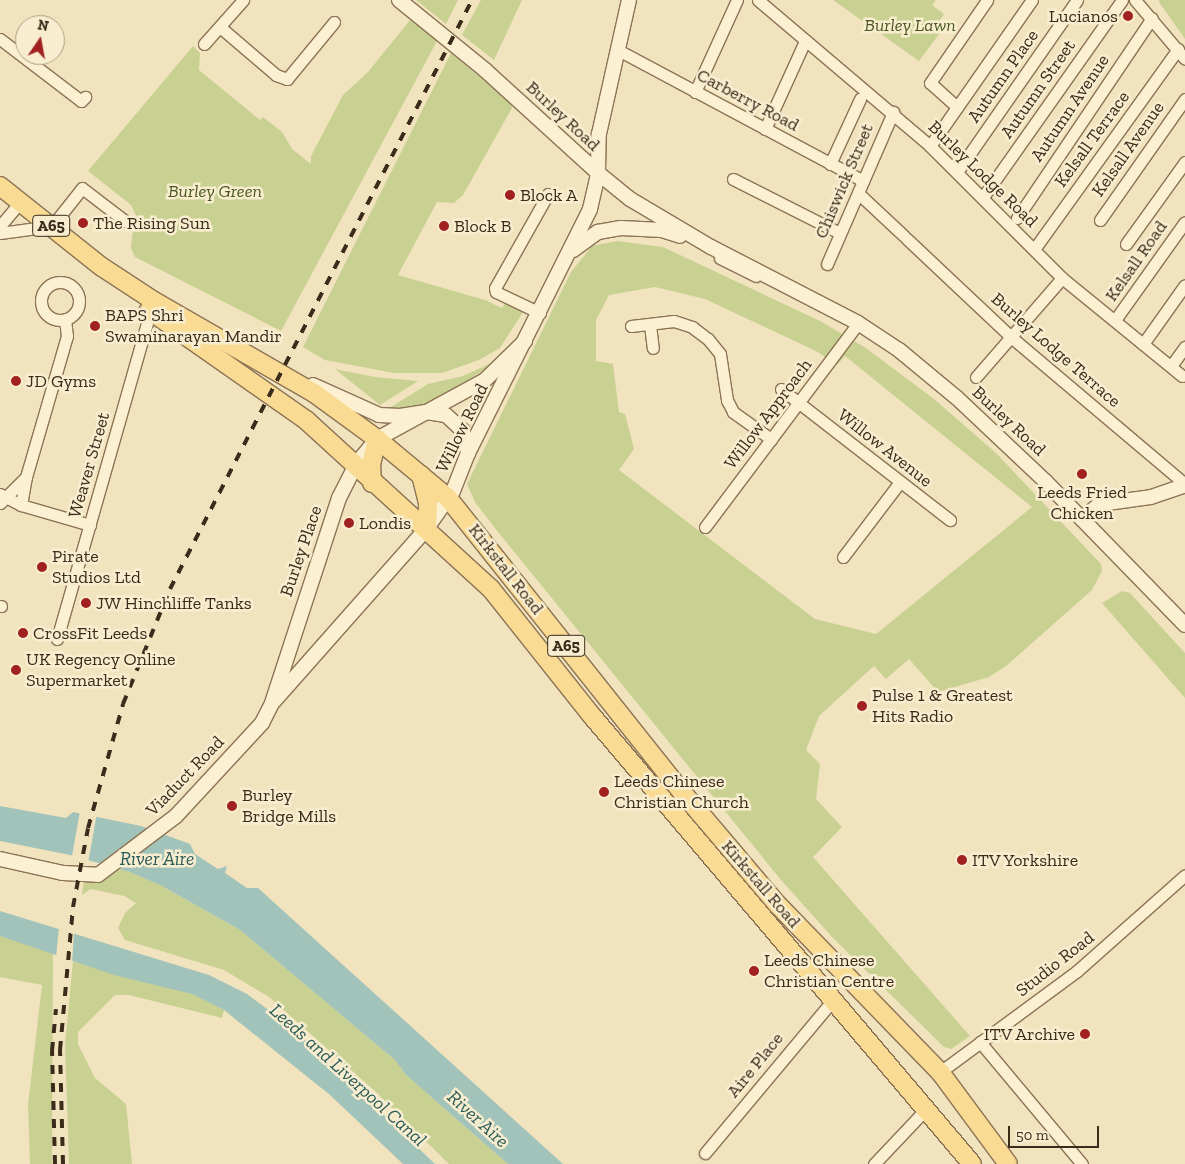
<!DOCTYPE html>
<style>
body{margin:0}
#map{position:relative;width:1185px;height:1164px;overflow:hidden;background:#f2e3bf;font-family:"Zilla Slab",serif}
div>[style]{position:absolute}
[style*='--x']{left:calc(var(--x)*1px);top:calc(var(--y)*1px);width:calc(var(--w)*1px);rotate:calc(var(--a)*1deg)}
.green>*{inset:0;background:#c8d192}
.water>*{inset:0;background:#a2c3ba}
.pier>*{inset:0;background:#f2e3bf;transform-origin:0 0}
.roads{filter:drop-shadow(1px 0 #8c7355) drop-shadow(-1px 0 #8c7355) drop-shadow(0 1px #8c7355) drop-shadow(0 -1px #8c7355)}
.minor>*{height:11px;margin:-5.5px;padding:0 5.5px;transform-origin:5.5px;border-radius:5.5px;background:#fcf0d3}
.minor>.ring{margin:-5.5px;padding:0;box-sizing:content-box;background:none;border:11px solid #fcf0d3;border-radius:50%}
.tertiary>*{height:14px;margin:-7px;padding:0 7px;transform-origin:7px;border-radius:7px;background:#fcf0d3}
.primary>*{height:18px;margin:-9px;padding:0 9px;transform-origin:9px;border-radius:9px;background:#f9db93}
.rail>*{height:4px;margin-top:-2px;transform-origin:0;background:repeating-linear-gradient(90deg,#3a2b1b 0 9px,transparent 0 18px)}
.dots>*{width:14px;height:14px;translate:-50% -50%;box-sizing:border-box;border:2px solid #f8edcf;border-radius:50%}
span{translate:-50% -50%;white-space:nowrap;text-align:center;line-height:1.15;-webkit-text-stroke:5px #f8edcf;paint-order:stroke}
.shield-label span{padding:1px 4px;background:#f8edcf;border:1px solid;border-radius:4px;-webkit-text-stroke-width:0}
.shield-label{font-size:16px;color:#3a2b1b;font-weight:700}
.poi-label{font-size:18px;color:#3a2b1b}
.right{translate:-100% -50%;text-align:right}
.left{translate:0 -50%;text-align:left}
.park-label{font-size:18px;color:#495820;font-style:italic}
.street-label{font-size:18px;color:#3a2b1b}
.water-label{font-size:19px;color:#295b59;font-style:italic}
.north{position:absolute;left:15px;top:15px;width:50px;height:50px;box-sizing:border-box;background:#f8edcf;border:1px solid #ac9f87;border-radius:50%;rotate:12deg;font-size:14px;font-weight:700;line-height:20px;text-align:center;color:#3a2b1b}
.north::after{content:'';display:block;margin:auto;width:18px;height:22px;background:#a02120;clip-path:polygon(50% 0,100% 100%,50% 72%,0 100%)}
.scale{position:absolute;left:1008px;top:1126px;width:91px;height:22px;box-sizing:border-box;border:2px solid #3a2b1b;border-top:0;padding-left:6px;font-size:15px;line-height:18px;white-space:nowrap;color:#3a2b1b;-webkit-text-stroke:4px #f8edcf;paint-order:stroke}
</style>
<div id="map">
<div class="green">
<i style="clip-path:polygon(416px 0,458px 0,446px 24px)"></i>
<i style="clip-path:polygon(481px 0,522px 0,494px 60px,462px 35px)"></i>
<i style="clip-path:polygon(833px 0,936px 0,932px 5px,944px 14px,936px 26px,942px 30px,919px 61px)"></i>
<i style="clip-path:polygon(1159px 0,1185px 0,1185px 39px,1159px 2px)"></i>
<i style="clip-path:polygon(410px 20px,437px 41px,281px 331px,135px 257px,131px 248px,132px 235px,139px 222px,131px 205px,88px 171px,193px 46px,200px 53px,199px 70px,260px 120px,263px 117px,282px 132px,292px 149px,311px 164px,311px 156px,343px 95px,368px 72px)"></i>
<i style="clip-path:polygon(451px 53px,510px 102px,512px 108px,463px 195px,454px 203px,437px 202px,398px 275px,485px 300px,502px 308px,505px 303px,523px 312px,500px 348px,479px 360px,442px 373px,394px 373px,325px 360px,303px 347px)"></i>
<i style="clip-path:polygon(evenodd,617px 241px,663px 247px,820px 321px,866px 348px,934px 399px,996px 453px,1101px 564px,1102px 571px,1092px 590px,1006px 666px,989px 677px,938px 692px,909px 659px,886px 679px,874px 666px,819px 716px,806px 750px,820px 764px,816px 799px,842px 827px,813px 857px,970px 1036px,951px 1049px,944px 1047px,833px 938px,781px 880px,498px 532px,475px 502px,467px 484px,571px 272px,592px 246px,617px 241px,655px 287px,705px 299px,816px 351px,837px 365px,845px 356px,1032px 507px,876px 634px,815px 619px,619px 470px,634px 449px,625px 414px,619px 412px,613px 364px,596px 361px,596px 320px,609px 295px,655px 287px)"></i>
<i style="clip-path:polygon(496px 361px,462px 385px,418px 407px,386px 410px,428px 384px,463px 376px)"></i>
<i style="clip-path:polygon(335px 369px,375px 377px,418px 381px,380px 405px)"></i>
<i style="clip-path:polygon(1122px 591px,1130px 593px,1185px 653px,1185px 698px,1102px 603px)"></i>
<i style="clip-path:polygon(104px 866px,131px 872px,162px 886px,240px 930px,395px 1060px,406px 1075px,508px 1164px,449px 1164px,376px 1092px,269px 997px,224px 970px,125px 940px,118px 928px,125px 913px,136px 903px,124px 896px,91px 889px,82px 895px,84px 878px)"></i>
<i style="clip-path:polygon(0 936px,53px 953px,52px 1164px,30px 1164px,28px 1105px,42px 985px,0 977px)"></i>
<i style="clip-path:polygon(73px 961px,192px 994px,224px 1010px,222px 1018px,129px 995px,115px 995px,78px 1032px,78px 1044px,95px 1078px,126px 1104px,132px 1164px,69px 1164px,65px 1045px)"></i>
</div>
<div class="water">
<i style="clip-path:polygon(0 806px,66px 818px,73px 812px,141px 826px,190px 844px,195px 854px,218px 869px,227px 866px,225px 873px,247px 888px,258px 888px,563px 1164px,508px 1164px,406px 1075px,395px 1060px,240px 930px,162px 886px,130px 872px,70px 855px,0 841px)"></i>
<i style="clip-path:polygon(0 911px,209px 975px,247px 994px,294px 1029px,435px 1164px,403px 1164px,330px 1095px,224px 1010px,192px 994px,114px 975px,0 936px)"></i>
</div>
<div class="pier">
<i style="left:80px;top:811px;width:17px;height:48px;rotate:10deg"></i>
<i style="clip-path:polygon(59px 928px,74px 933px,72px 963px,56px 957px)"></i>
</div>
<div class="roads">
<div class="minor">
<i style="--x:758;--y:0;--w:226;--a:40.3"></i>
<i style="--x:930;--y:146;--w:187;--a:45"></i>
<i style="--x:1062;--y:278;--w:155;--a:39.2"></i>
<i style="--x:1135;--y:0;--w:77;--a:49.7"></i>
<i style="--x:220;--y:27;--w:74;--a:40.6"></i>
<i style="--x:276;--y:75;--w:12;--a:20"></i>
<i style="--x:287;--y:79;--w:74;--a:-50.5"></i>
<i style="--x:0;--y:39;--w:102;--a:37.4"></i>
<i style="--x:81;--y:101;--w:6;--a:-45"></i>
<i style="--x:204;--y:44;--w:59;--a:-48.4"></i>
<i style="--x:618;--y:50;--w:278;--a:28.1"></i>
<i style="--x:695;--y:92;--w:101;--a:-65.5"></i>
<i style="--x:957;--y:107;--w:36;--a:-138"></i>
<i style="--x:930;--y:83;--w:101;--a:-55.5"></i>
<i style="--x:765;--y:129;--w:97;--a:-65.6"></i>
<i style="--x:930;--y:146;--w:178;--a:-55.1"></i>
<i style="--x:830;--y:164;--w:72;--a:-65.2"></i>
<i style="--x:957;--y:172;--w:210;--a:-55.1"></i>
<i style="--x:733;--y:179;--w:120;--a:26.8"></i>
<i style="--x:858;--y:193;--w:63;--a:43.1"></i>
<i style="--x:983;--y:197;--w:241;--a:-54.8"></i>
<i style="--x:1017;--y:218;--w:241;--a:-56"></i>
<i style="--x:1100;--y:220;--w:148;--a:-54.9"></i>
<i style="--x:0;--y:226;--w:31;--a:-50"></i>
<i style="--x:0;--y:233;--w:52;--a:-7.7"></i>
<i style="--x:52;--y:226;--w:48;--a:-51.7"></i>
<i style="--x:82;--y:188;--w:54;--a:37.5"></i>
<i style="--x:907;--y:239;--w:143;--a:43.3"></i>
<i style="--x:1011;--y:337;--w:228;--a:40.2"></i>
<i style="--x:1126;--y:244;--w:101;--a:-54.3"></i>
<i style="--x:1035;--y:248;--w:245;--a:-54.3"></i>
<i style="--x:720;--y:258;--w:40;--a:26.6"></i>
<i style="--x:827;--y:264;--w:166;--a:-66.5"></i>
<i class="ring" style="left:41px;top:282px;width:27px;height:27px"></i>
<i style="--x:540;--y:313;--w:49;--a:-154.5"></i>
<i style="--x:496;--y:292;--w:4;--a:-104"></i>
<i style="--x:495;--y:288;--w:108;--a:-60.6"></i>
<i style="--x:1115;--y:320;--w:120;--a:-54.5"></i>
<i style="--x:650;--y:325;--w:23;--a:83"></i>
<i style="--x:631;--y:326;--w:43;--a:-6.6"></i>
<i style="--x:674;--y:321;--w:19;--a:18"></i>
<i style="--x:692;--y:327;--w:20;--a:37"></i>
<i style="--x:708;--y:339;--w:19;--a:51"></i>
<i style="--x:720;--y:354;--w:47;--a:81.3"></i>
<i style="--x:727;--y:400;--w:13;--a:63"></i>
<i style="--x:733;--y:412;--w:47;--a:35.4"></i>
<i style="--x:1143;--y:344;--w:72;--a:-54.6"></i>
<i style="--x:1171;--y:366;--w:24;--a:-54"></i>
<i style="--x:976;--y:377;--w:131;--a:-49"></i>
<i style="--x:781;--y:389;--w:214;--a:37.8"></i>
<i style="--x:0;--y:494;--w:24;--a:28"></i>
<i style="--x:21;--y:505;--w:72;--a:16.2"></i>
<i style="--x:0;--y:503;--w:37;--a:-45"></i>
<i style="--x:26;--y:477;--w:147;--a:-73.8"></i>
<i style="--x:67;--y:336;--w:17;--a:-97"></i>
<i style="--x:21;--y:505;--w:28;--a:-80"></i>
<i style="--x:705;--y:527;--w:255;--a:-53.1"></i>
<i style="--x:843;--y:557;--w:94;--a:-52.8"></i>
<i style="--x:0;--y:606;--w:1;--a:0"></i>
<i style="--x:57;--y:639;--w:347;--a:-74.1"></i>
<i style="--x:980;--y:1042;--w:159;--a:50.1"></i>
<i style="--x:940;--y:1072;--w:170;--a:-36.4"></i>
<i style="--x:1077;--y:971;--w:144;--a:-41.6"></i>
<i style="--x:705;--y:1153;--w:199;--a:-50.1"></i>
<i style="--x:874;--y:1164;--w:76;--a:-46.6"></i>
</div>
<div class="tertiary">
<i style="--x:399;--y:0;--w:111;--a:39.1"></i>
<i style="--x:485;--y:70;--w:153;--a:42.3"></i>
<i style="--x:598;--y:173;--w:41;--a:39.1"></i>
<i style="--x:630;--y:199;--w:94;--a:30.7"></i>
<i style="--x:711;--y:247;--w:165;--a:27.3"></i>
<i style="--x:858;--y:323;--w:49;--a:33.4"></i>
<i style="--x:899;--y:350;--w:75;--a:39.6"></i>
<i style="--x:957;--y:398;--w:121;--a:43.3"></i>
<i style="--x:1045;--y:481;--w:201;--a:45.8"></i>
<i style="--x:573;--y:250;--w:31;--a:-36"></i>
<i style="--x:598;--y:232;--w:23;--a:-10"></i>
<i style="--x:621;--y:228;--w:41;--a:2.8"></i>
<i style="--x:662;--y:230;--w:19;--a:18"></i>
<i style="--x:313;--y:385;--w:72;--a:24.4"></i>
<i style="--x:379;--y:415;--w:21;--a:3"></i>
<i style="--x:400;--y:416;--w:26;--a:-9"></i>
<i style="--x:426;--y:412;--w:20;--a:9"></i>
<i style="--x:446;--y:415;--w:23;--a:43"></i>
<i style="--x:463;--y:431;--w:23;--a:77"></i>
<i style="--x:1082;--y:519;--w:23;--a:-40"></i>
<i style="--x:1100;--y:504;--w:51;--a:-7.8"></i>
<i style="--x:1151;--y:497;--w:36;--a:-19"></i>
<i style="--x:274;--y:701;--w:231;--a:-48.5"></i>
<i style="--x:427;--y:528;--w:45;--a:-54.9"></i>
<i style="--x:453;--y:491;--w:41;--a:-68.5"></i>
<i style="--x:468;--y:453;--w:273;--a:-63.4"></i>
<i style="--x:590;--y:209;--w:37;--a:-77"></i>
<i style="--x:598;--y:173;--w:39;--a:-89"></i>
<i style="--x:599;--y:134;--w:137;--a:-77.4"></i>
<i style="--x:0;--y:859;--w:65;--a:12.5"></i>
<i style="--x:63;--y:873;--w:35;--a:3"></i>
<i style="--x:98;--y:875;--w:98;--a:-37.1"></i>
<i style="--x:176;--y:816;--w:127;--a:-47.2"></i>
<i style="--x:262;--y:723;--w:22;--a:-63"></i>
<i style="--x:272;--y:703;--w:216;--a:-71.9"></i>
<i style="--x:339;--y:498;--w:38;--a:-63"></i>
<i style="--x:356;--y:464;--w:33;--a:-50"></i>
<i style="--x:377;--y:439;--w:123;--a:-28.6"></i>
<i style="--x:485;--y:380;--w:56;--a:-44.3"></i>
</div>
<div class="primary">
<i style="--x:0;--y:186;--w:130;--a:38.5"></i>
<i style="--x:102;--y:267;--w:62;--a:33.2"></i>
<i style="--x:154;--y:301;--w:185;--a:29.9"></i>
<i style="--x:314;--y:393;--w:78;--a:36.1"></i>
<i style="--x:377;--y:439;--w:92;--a:39.7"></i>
<i style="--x:448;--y:498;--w:376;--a:51.5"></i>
<i style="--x:682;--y:792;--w:148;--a:49.7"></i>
<i style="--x:778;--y:905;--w:233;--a:45.9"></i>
<i style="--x:940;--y:1072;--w:114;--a:53.5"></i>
<i style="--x:149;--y:310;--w:192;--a:35"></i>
<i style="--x:306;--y:420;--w:251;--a:42.4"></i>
<i style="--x:491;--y:589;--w:162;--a:51.5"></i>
<i style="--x:592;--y:716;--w:587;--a:49.69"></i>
<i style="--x:421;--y:475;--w:29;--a:76"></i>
<i style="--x:428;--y:503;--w:25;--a:92"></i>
<i style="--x:372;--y:483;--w:18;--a:-93"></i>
<i style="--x:371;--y:465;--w:27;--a:-77"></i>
</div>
</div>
<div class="rail">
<i style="--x:55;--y:1164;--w:113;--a:-91.5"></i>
<i style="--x:52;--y:1051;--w:42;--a:-84.6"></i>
<i style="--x:63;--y:1164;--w:114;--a:-91.5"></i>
<i style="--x:60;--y:1050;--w:144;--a:-84.8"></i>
<i style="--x:73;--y:907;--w:80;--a:-79.2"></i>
<i style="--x:88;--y:828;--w:129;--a:-74.2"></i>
<i style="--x:123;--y:704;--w:124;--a:-67.8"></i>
<i style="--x:170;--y:589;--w:662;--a:-62.85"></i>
</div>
<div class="dots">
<i style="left:1128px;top:16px;background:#a02120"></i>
<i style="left:510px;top:195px;background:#a02120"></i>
<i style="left:83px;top:223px;background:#a02120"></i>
<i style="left:444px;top:226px;background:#a02120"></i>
<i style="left:95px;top:326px;background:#a02120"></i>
<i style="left:16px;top:381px;background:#a02120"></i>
<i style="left:1082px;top:474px;background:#a02120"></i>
<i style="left:349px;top:523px;background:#a02120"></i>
<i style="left:42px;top:567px;background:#a02120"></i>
<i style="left:86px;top:603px;background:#a02120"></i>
<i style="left:23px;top:633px;background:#a02120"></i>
<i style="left:16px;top:670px;background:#a02120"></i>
<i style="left:862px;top:706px;background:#a02120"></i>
<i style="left:604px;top:792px;background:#a02120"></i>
<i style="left:232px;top:806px;background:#a02120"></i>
<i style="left:962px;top:860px;background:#a02120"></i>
<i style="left:754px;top:971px;background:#a02120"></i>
<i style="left:1085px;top:1034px;background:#a02120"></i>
</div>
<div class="shield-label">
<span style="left:51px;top:226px">A65</span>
<span style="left:566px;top:646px">A65</span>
</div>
<div class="poi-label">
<span class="right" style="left:1118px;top:16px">Lucianos</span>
<span class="left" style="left:520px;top:195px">Block A</span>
<span class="left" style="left:93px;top:223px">The Rising Sun</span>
<span class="left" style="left:454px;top:226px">Block B</span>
<span class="left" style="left:105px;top:326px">BAPS Shri<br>Swaminarayan Mandir</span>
<span class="left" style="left:26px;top:381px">JD Gyms</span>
<span style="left:1082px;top:503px">Leeds Fried<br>Chicken</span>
<span class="left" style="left:359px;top:523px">Londis</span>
<span class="left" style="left:52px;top:567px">Pirate<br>Studios Ltd</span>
<span class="left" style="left:96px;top:603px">JW Hinchliffe Tanks</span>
<span class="left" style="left:33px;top:633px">CrossFit Leeds</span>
<span class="left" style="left:26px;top:670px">UK Regency Online<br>Supermarket</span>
<span class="left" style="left:872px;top:706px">Pulse 1 &amp; Greatest<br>Hits Radio</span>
<span class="left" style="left:614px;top:792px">Leeds Chinese<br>Christian Church</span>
<span class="left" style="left:242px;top:806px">Burley<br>Bridge Mills</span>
<span class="left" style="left:972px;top:860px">ITV Yorkshire</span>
<span class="left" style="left:764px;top:971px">Leeds Chinese<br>Christian Centre</span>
<span class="right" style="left:1075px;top:1034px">ITV Archive</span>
</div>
<div class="park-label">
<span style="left:910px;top:25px">Burley Lawn</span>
<span style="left:215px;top:191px">Burley Green</span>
</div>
<div class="street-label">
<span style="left:1003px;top:76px;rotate:-55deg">Autumn Place</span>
<span style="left:1038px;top:89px;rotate:-55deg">Autumn Street</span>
<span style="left:748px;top:100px;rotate:28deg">Carberry Road</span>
<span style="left:1070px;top:108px;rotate:-56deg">Autumn Avenue</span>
<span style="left:563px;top:116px;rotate:43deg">Burley Road</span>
<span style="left:1092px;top:139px;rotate:-54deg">Kelsall Terrace</span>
<span style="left:1128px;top:149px;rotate:-55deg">Kelsall Avenue</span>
<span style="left:983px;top:174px;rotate:44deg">Burley Lodge Road</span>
<span style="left:844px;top:181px;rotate:-67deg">Chiswick Street</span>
<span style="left:1136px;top:261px;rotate:-55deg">Kelsall Road</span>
<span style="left:1056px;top:350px;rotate:41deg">Burley Lodge Terrace</span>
<span style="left:768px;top:414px;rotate:-53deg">Willow Approach</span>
<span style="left:1009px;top:421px;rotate:43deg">Burley Road</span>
<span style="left:462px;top:428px;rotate:-64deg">Willow Road</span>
<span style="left:885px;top:448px;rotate:38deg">Willow Avenue</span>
<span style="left:89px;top:465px;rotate:-74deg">Weaver Street</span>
<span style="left:301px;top:551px;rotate:-71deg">Burley Place</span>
<span style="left:506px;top:569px;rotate:52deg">Kirkstall Road</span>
<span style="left:185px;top:776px;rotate:-46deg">Viaduct Road</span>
<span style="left:761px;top:884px;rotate:49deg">Kirkstall Road</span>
<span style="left:1055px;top:964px;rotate:-38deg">Studio Road</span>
<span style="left:755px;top:1065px;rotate:-51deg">Aire Place</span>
</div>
<div class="water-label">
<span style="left:157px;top:859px">River Aire</span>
<span style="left:348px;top:1075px;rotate:42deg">Leeds and Liverpool Canal</span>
<span style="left:478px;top:1119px;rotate:42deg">River Aire</span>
</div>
<div class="north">N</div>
<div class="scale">50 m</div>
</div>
